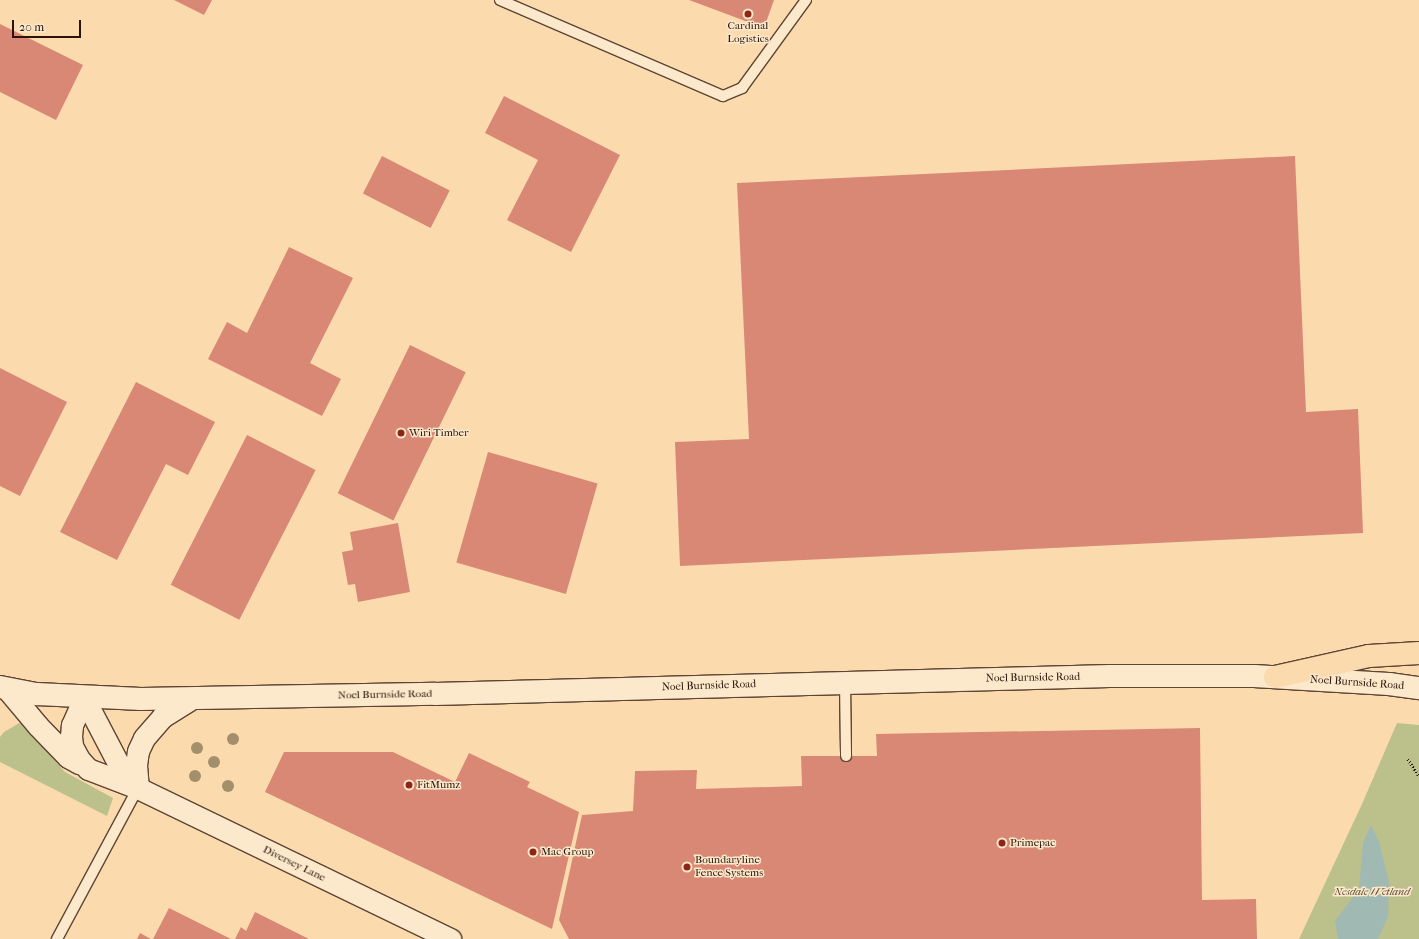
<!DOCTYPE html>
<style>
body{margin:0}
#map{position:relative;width:1419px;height:939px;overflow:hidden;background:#fbdbae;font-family:"IM FELL French Canon",serif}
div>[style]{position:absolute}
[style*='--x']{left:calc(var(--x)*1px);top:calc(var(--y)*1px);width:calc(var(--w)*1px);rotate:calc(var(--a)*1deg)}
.green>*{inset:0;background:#bcc18c}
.water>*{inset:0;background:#a0b9b2}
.building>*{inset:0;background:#d88874;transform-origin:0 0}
.path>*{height:2.5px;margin-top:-1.25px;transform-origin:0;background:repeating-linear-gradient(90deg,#2a130b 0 1px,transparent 0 3px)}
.roads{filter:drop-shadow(1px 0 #5e4534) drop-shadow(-1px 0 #5e4534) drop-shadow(0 1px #5e4534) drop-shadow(0 -1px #5e4534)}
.service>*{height:10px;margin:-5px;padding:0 5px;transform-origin:5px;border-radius:5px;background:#fce8ca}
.minor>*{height:21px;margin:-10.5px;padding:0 10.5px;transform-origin:10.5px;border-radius:10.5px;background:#fce8ca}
.secondary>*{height:22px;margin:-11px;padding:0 11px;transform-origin:11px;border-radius:11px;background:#fce8ca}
.primary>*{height:22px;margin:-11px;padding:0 11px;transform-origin:11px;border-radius:11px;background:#fbdbae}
.trees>*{width:12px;height:12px;margin:-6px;border-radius:50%;background:#a48f6d}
.dots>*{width:11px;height:11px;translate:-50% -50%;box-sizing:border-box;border:2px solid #fce8ca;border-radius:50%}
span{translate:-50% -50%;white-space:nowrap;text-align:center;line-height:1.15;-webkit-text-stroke:3px #fce8ca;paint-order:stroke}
.poi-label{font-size:11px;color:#2a130b}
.left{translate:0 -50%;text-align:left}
.street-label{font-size:11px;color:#2a130b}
.park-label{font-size:11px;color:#5d5038;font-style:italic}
.scale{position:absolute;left:12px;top:20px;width:69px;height:18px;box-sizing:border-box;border:2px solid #2a130b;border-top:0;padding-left:5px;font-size:12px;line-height:14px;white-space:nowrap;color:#2a130b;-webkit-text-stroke:3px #fce8ca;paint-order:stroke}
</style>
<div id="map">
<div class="green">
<i style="clip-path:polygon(21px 722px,65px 772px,113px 798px,107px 816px,0 762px,0 737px,4px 732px)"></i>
<i style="clip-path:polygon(1397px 723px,1419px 725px,1419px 939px,1299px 939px,1362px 804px)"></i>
</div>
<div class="water">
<i style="clip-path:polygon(1371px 825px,1379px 842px,1389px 882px,1388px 917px,1378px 939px,1338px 939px,1335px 921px,1359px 889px,1363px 843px)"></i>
</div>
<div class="building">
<i style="clip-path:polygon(174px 0,212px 0,204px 15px)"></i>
<i style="clip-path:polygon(689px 0,774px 0,764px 28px)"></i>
<i style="clip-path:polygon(0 24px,83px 65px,56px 120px,0 92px)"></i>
<i style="clip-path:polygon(504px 96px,620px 155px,571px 252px,507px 220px,538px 160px,485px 133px)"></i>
<i style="left:382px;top:156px;width:76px;height:42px;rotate:27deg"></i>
<i style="clip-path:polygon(1295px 156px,1306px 412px,1358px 409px,1363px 533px,680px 566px,675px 442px,749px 439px,737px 183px)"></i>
<i style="clip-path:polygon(289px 247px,353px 278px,310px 363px,341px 379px,322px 416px,208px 359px,227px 322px,247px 333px)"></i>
<i style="left:410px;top:345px;width:62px;height:165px;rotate:26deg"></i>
<i style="clip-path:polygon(0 368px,67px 402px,20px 496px,0 486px)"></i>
<i style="clip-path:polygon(136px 382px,215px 422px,188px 475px,166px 464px,117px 560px,60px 532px)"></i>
<i style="left:247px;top:435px;width:77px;height:168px;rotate:27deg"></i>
<i style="left:488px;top:452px;width:114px;height:115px;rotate:16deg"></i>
<i style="clip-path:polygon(398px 523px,410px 592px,358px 602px,355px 584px,348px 585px,342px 552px,353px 550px,350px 532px)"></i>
<i style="clip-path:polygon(1200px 728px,1202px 900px,1256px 899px,1257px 939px,569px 939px,559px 920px,582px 815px,633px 811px,635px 771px,697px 770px,696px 789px,802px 786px,801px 756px,877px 756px,876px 734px)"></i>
<i style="clip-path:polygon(284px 752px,393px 752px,455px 782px,469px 753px,530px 782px,527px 787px,579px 812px,552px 929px,265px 792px)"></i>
<i style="clip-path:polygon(169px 908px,231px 939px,153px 939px)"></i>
<i style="clip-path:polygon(255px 912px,309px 939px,235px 939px,241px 927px,246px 931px)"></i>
<i style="clip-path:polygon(140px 933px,151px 939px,137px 939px)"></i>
</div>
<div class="path">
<i style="--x:1408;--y:759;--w:20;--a:57"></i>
</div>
<div class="roads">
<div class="service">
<i style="--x:500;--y:0;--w:243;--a:23.3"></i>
<i style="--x:723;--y:96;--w:21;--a:-23"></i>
<i style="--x:742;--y:88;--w:109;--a:-54"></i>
<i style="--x:845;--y:682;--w:74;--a:89.2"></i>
<i style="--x:57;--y:939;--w:171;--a:-61.8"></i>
</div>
<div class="minor">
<i style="--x:7;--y:689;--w:48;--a:50"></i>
<i style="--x:38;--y:726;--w:43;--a:45.9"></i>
<i style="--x:68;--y:757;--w:13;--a:29"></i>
<i style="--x:84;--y:698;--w:30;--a:114"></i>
<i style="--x:72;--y:725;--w:11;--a:95"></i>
<i style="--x:71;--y:736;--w:10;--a:84"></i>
<i style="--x:72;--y:746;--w:15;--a:62"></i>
<i style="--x:79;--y:759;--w:13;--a:48"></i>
<i style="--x:88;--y:769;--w:53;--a:20.8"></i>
<i style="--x:138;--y:788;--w:347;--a:25.8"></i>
<i style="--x:84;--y:698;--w:73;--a:62.4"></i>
<i style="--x:118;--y:763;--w:31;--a:53"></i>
<i style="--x:138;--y:788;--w:23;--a:-95"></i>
<i style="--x:136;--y:765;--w:14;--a:-82"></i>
<i style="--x:138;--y:751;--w:14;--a:-65"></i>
<i style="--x:144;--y:738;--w:28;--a:-49"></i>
<i style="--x:162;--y:717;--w:34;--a:-32"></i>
</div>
<div class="secondary">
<i style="--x:0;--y:687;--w:38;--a:11"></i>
<i style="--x:37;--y:694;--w:104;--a:2.8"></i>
<i style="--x:141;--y:699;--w:294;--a:-1"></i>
<i style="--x:435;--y:694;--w:675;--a:-1.53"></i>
<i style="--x:1110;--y:676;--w:144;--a:0"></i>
<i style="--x:1254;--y:676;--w:135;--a:3.4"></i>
<i style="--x:1389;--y:684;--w:30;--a:8"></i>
</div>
<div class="primary">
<i style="--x:1275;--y:677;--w:96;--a:-12.6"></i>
<i style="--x:1369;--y:656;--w:50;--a:-3.4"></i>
</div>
</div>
<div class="trees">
<i style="left:233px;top:739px"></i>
<i style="left:197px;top:748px"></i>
<i style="left:214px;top:762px"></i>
<i style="left:195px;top:776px"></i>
<i style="left:228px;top:786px"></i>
</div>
<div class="dots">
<i style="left:748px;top:14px;background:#8f2418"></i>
<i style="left:401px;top:433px;background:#8f2418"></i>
<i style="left:409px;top:785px;background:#8f2418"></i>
<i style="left:1002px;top:843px;background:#8f2418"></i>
<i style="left:533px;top:852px;background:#8f2418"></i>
<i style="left:687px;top:867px;background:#8f2418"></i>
</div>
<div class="poi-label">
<span style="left:748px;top:33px">Cardinal<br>Logistics</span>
<span class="left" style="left:409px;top:433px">Wiri Timber</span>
<span class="left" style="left:417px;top:785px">FitMumz</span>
<span class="left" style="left:1010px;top:843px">Primepac</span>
<span class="left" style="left:541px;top:852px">Mac Group</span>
<span class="left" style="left:695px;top:867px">Boundaryline<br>Fence Systems</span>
</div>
<div class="street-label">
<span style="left:1033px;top:678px;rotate:-1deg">Noel Burnside Road</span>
<span style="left:1357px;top:683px;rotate:4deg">Noel Burnside Road</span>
<span style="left:709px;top:686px;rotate:-2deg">Noel Burnside Road</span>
<span style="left:385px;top:695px;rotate:-1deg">Noel Burnside Road</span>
<span style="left:294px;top:864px;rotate:26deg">Diversey Lane</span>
</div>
<div class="park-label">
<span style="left:1372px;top:892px">Nesdale Wetland</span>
</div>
<div class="scale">20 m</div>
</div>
